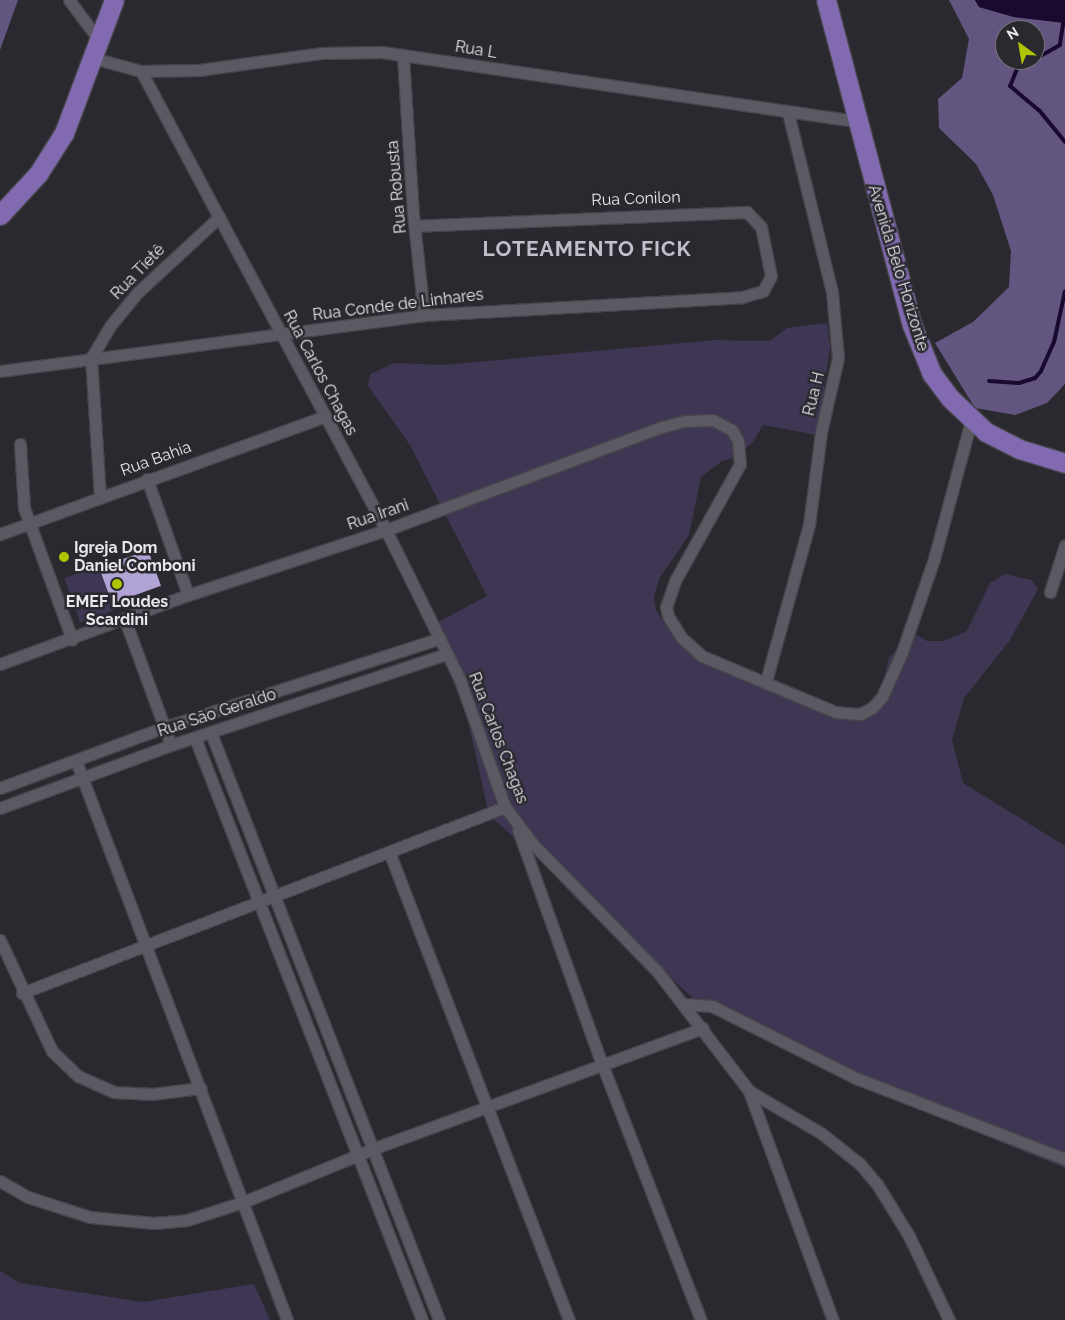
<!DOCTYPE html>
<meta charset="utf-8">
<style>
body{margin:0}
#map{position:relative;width:1065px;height:1320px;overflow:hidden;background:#2b2930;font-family:Raleway,sans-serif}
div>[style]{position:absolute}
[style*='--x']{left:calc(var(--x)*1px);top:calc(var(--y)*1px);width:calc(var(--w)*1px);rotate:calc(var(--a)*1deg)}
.green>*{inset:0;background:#3f3654;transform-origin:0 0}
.forest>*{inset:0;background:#625580}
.water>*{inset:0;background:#190a2f}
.stream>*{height:4px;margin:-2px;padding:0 2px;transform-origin:2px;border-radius:2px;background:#190a2f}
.building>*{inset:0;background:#b1a3d4;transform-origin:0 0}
.roads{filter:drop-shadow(1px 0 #46454b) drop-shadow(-1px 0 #46454b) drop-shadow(0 1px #46454b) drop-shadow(0 -1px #46454b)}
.minor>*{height:11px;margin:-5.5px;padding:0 5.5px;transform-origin:5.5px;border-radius:5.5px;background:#5b5961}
.primary>*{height:19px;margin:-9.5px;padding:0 9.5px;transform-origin:9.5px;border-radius:9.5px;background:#816ab0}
.dots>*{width:14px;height:14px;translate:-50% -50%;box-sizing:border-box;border:2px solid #2b2930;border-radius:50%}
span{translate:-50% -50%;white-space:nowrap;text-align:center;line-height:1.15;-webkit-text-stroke:5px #2b2930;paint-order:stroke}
.street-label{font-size:16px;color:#e8e7eb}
.poi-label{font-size:16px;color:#e8e7eb;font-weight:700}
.left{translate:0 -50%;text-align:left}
.district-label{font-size:21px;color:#c1bfc8;font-weight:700;letter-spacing:1px}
.north{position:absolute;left:995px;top:20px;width:50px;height:50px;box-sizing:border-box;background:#2b2930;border:1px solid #77757b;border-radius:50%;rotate:328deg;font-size:14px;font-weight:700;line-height:20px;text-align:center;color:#e8e7eb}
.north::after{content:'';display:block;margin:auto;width:18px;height:22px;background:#afc504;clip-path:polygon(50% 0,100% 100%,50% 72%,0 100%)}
</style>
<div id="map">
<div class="green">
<i style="clip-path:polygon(827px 323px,830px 348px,817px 435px,763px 425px,753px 442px,736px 457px,722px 461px,701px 477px,689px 535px,659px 579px,654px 597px,656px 610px,668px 629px,705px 657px,848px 717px,868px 710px,881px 691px,889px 658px,911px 632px,927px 641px,944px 641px,967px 631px,990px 583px,1005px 574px,1032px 580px,1038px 589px,1010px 640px,964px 698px,952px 740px,963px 783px,1065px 846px,1065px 1168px,848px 1080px,735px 1022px,711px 1014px,489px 815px,463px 698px,461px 667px,438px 622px,487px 596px,410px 445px,368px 386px,370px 374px,395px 363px,444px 365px,716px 340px,770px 341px,787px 328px)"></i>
<i style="left:98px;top:566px;width:47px;height:36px;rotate:70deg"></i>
<i style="clip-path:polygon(0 1271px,20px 1283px,143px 1302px,254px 1284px,270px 1320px,0 1320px)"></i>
</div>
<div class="forest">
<i style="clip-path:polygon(0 0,18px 0,0 50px)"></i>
<i style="clip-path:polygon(evenodd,949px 0,975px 0,979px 7px,1014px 17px,1065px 23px,1065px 384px,1047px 403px,1015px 415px,975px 408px,935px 343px,973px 322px,1009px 287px,1011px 251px,993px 195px,976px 164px,939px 128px,938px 99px,962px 78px,969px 39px,949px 0,1005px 30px,1035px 30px,1035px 60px,1005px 60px,1005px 30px)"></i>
</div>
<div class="water">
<i style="clip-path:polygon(975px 0,1065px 0,1065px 23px,1014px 17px,979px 7px)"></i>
</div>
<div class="stream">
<i style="--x:1065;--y:12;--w:33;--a:99"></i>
<i style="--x:1060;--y:45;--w:49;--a:150.8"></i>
<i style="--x:1017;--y:69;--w:18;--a:112"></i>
<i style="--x:1010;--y:86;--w:38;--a:40"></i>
<i style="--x:1039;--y:110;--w:41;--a:50.9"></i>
<i style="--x:989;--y:381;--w:30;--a:4"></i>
<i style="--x:1019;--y:383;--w:17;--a:-17"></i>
<i style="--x:1035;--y:378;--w:9;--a:-49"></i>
<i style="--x:1041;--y:371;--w:32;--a:-66"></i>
<i style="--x:1054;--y:342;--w:52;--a:-77.8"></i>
</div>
<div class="building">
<i style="left:148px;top:550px;width:38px;height:52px;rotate:70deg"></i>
</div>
<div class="roads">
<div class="minor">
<i style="--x:69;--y:0;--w:50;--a:53.1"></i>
<i style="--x:403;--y:56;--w:158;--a:86.4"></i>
<i style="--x:413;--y:214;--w:102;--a:83.8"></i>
<i style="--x:93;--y:58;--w:50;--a:15.2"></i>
<i style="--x:141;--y:71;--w:58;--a:-1"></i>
<i style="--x:199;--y:70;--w:123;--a:-7.9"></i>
<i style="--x:321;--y:53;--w:61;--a:-0.9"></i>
<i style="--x:382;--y:52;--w:478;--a:8.3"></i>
<i style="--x:141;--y:71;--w:520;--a:61.91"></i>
<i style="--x:386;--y:530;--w:167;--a:63.7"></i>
<i style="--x:460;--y:680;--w:135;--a:70.5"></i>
<i style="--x:505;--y:807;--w:45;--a:53.1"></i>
<i style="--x:532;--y:843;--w:179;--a:45.7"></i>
<i style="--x:657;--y:971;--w:151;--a:52.5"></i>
<i style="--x:749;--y:1091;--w:83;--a:30.3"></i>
<i style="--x:821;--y:1133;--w:50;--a:38.5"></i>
<i style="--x:860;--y:1164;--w:26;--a:50"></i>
<i style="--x:877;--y:1184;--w:61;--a:58.4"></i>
<i style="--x:909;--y:1236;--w:93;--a:64.5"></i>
<i style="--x:0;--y:371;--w:428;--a:-7.5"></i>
<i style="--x:424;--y:315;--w:319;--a:-3.2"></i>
<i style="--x:742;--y:297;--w:22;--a:-16"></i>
<i style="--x:763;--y:291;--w:17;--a:-62"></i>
<i style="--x:771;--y:276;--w:50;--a:-101.5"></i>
<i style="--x:761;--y:227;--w:21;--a:-133"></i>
<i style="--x:747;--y:212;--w:331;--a:177.6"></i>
<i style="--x:20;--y:444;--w:64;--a:86.4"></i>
<i style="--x:24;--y:508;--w:140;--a:69.9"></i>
<i style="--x:147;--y:479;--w:123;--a:70.5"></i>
<i style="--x:100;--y:497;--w:139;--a:-93.7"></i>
<i style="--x:91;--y:358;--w:37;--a:-59"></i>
<i style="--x:110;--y:326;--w:43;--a:-50.7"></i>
<i style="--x:137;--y:293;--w:112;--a:-42.8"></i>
<i style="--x:0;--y:534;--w:344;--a:-19.9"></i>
<i style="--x:1050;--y:592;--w:49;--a:-72.3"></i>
<i style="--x:125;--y:620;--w:133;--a:69.8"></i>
<i style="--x:0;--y:664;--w:200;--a:-20.2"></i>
<i style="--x:188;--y:595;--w:208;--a:-18.2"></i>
<i style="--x:386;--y:530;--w:295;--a:-20.5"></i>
<i style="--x:662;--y:427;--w:24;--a:-15"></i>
<i style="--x:685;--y:421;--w:28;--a:-2"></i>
<i style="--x:713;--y:420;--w:21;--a:28"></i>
<i style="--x:732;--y:430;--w:13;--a:61"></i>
<i style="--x:738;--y:441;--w:23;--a:85"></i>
<i style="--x:740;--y:464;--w:134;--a:119.1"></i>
<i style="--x:675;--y:581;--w:28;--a:109"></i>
<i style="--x:666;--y:607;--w:9;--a:77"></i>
<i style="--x:668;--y:616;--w:26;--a:58"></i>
<i style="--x:682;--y:638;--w:27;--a:42"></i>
<i style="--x:702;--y:656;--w:144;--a:22.8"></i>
<i style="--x:835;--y:712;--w:25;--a:5"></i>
<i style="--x:860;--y:714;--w:13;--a:-27"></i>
<i style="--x:872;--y:708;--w:15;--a:-48"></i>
<i style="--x:882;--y:697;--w:49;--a:-66"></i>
<i style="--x:902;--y:652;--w:98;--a:-71"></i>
<i style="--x:934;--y:559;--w:143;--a:-75"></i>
<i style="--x:766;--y:681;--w:162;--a:-74.6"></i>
<i style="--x:809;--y:525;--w:94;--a:-82.6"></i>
<i style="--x:821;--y:432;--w:76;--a:-77.1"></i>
<i style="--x:838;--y:358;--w:66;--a:-95.2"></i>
<i style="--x:832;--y:292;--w:184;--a:-103.8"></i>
<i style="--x:211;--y:733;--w:630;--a:68.77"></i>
<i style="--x:195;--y:738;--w:625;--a:68.69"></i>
<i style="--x:76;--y:761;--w:597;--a:69.32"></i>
<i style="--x:0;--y:788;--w:176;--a:-20.3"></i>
<i style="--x:165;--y:727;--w:289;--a:-17.9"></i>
<i style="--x:0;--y:808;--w:182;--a:-20.2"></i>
<i style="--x:171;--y:745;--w:290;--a:-18.3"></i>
<i style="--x:518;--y:830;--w:249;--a:70.3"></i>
<i style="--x:602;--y:1064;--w:274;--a:68.9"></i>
<i style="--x:390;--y:854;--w:499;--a:69"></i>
<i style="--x:0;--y:940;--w:123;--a:64.9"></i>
<i style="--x:52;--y:1051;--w:36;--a:44"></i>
<i style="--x:78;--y:1076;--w:39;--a:24"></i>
<i style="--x:114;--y:1092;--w:38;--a:3"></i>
<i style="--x:152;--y:1094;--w:49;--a:-7"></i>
<i style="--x:22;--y:993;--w:518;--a:-21.06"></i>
<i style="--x:684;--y:1004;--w:28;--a:4"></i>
<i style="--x:712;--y:1006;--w:161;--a:26.6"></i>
<i style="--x:856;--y:1078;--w:224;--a:21.2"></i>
<i style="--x:749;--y:1091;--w:244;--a:69.9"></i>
<i style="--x:0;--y:1181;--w:32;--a:30"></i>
<i style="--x:28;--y:1197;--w:65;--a:17.9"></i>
<i style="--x:90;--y:1217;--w:64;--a:5.4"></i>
<i style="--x:154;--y:1223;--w:33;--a:-5"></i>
<i style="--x:187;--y:1220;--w:59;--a:-17.8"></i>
<i style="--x:243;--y:1202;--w:143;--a:-22.2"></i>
<i style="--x:375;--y:1148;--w:349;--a:-20.1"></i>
</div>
<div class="primary">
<i style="--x:826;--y:0;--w:336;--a:75.2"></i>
<i style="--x:912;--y:325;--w:53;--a:67.8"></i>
<i style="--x:932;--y:374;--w:30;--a:53"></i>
<i style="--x:950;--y:398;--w:50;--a:43.4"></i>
<i style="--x:986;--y:432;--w:37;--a:27"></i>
<i style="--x:1019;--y:449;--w:48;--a:16.9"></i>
<i style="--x:0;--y:215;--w:56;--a:-47.2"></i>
<i style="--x:38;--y:174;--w:49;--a:-57.6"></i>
<i style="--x:64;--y:133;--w:142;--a:-69.4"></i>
</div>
</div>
<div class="dots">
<i style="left:64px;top:557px;background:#afc504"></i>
<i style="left:117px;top:584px;background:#afc504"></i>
</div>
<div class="street-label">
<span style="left:476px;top:50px;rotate:9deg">Rua L</span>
<span style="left:397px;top:187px;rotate:-95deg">Rua Robusta</span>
<span style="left:636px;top:199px;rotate:-2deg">Rua Conilon</span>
<span style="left:898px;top:268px;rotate:73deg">Avenida Belo Horizonte</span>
<span style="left:138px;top:272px;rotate:-46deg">Rua Tietê</span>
<span style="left:398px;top:305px;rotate:-7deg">Rua Conde de Linhares</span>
<span style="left:320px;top:373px;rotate:62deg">Rua Carlos Chagas</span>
<span style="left:814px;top:394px;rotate:-76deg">Rua H</span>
<span style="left:156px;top:459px;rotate:-20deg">Rua Bahia</span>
<span style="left:378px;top:515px;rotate:-19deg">Rua Irani</span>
<span style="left:217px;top:713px;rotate:-18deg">Rua São Geraldo</span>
<span style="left:498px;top:738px;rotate:69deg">Rua Carlos Chagas</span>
</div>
<div class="poi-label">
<span class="left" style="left:74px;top:557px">Igreja Dom<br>Daniel Comboni</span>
<span style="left:117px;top:611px">EMEF Loudes<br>Scardini</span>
</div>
<div class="district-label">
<span style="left:587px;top:249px">LOTEAMENTO FICK</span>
</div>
<div class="north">N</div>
</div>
